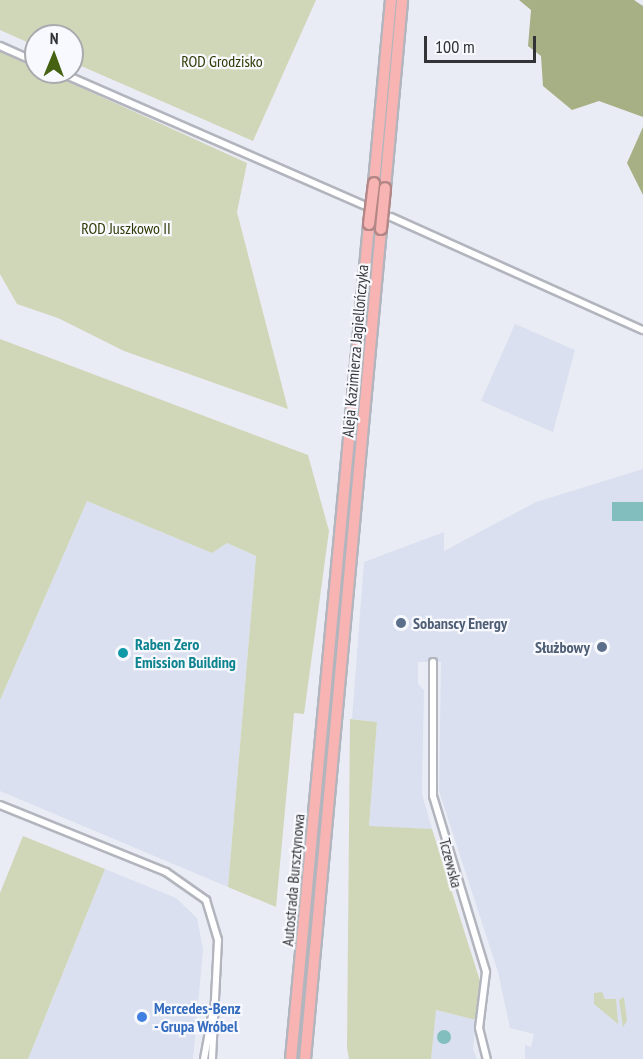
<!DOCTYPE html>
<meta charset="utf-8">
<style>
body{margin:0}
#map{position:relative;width:643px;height:1059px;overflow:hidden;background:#e9ecf4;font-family:"PT Sans Narrow",sans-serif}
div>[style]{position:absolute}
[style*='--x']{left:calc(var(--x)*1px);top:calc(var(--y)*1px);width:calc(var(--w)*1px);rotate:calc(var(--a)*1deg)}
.built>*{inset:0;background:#dae0ef}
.green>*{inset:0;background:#d0d7b8}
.forest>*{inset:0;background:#a7b085}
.water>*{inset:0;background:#83bebe;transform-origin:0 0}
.round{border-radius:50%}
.roads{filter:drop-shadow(2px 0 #b2b5bd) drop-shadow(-2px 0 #b2b5bd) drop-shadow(0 2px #b2b5bd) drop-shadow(0 -2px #b2b5bd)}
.minor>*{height:6px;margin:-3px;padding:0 3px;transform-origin:3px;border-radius:3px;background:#fff}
.motorway>*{height:10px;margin:-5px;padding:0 5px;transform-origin:5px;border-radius:5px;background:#f8b4b2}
.bridges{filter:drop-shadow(2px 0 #b38787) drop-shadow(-2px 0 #b38787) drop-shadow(0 2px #b38787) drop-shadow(0 -2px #b38787)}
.motorway-bridge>*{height:10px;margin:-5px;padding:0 5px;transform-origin:5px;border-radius:5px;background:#f8b4b2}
.dots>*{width:16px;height:16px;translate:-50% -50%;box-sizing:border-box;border:3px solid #f7f9fe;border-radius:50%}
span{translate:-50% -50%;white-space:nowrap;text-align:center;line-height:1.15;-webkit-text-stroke:4.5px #f7f9fe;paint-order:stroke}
.park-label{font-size:16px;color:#313803}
.street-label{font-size:16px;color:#323336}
.service-label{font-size:16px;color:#4e5e75;font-weight:700}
.left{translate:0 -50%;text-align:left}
.right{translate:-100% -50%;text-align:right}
.culture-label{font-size:16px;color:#0d838f;font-weight:700}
.shop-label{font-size:16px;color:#366cbe;font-weight:700}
.north{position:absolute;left:24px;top:24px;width:60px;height:60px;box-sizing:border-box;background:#f7f9fe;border:2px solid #a8aaae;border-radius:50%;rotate:1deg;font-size:16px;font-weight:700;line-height:24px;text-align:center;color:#323336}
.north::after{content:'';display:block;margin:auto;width:21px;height:27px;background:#456112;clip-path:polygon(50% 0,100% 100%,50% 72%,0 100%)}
.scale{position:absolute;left:424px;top:36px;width:112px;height:27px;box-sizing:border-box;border:3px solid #323336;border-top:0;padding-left:8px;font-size:18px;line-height:21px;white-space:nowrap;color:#323336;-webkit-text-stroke:4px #f7f9fe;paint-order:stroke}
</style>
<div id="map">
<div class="built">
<i style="clip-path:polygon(515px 324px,575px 350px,553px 432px,481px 401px)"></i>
<i style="clip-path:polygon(643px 469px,643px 1059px,525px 1059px,525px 1045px,531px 1047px,534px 1034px,510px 1028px,498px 972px,439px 791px,441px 662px,418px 662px,418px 684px,424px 690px,422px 794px,432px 829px,369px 827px,377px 722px,352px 719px,364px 562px,444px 532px,444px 551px,536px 502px)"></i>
<i style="clip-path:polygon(87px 501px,212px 553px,227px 543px,256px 556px,228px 887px,0 791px,0 700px)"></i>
<i style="clip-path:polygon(105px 869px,176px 898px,197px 918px,203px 949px,193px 1059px,28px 1059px)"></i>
<i style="clip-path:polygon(435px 1010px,476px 1020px,473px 1049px,477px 1059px,431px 1059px)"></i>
</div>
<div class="green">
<i style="clip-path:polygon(0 0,316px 0,253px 141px,72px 62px,72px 36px,36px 36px,36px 46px,0 30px)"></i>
<i style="clip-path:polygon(0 51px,36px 67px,36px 72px,47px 72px,247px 163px,237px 212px,288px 409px,124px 351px,58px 318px,17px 304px,0 274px)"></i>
<i style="clip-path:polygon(0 339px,308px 455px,329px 531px,304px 714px,294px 713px,276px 907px,228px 887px,256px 556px,227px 543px,212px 553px,87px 501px,0 700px)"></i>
<i style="clip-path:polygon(350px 719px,377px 722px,369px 826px,432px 829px,480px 981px,476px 1020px,436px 1010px,431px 1059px,349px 1059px,347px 1048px)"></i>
<i style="clip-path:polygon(23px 836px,105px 869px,28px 1059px,0 1059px,0 893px)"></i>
<i style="clip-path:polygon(602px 992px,605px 999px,616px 999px,618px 1024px,594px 1004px,594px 993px)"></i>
<i style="clip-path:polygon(624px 997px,627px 1021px,623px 1027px,619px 1000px)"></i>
</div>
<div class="forest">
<i style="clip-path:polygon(519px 0,634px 0,643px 6px,643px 117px,599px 101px,572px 110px,543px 86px,541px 56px,528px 46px,531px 10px)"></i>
<i style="clip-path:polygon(643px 127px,643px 195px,627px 163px)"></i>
</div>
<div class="water">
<i style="left:643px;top:502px;width:19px;height:31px;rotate:90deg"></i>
<i class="round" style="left:437px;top:1030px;width:14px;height:14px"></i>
</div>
<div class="roads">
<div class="minor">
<i style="--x:0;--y:46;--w:39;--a:24"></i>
<i style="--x:59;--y:72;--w:333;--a:23.6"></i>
<i style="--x:391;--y:217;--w:276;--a:24.2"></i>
<i style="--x:433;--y:662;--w:134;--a:90"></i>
<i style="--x:433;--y:796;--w:184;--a:73.2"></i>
<i style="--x:486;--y:972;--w:56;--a:97.1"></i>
<i style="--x:479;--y:1028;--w:32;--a:76"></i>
<i style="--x:0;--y:805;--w:179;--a:22"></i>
<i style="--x:166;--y:872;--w:49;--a:35"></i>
<i style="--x:206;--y:900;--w:42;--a:73.3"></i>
<i style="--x:218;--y:940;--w:119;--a:92.9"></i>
<i style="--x:204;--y:1059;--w:50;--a:-79.6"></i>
</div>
<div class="motorway">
<i style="--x:374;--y:183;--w:184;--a:-84.7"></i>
<i style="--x:385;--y:188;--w:189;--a:-84.8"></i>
<i style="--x:291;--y:1059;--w:839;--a:-84.66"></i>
<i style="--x:305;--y:1059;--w:833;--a:-84.77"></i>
</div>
</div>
<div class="bridges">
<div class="motorway-bridge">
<i style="--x:369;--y:224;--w:41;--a:-83"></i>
<i style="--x:381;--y:229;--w:41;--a:-84.4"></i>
</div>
</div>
<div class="dots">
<i style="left:401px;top:623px;background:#5c6f8a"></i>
<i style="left:602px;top:647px;background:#5c6f8a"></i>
<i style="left:123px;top:653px;background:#0f9aa8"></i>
<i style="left:142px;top:1017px;background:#3f7fe0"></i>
</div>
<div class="park-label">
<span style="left:222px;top:61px">ROD Grodzisko</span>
<span style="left:126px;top:228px">ROD Juszkowo II</span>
</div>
<div class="street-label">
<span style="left:355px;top:351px;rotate:-85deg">Aleja Kazimierza Jagiellończyka</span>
<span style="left:451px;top:863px;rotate:75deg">Tczewska</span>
<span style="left:293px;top:880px;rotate:-85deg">Autostrada Bursztynowa</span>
</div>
<div class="service-label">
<span class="left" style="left:413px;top:623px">Sobanscy Energy</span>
<span class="right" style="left:590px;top:647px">Służbowy</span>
</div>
<div class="culture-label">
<span class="left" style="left:135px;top:653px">Raben Zero<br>Emission Building</span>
</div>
<div class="shop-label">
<span class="left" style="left:154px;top:1017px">Mercedes-Benz<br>- Grupa Wróbel</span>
</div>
<div class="north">N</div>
<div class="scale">100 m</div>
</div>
